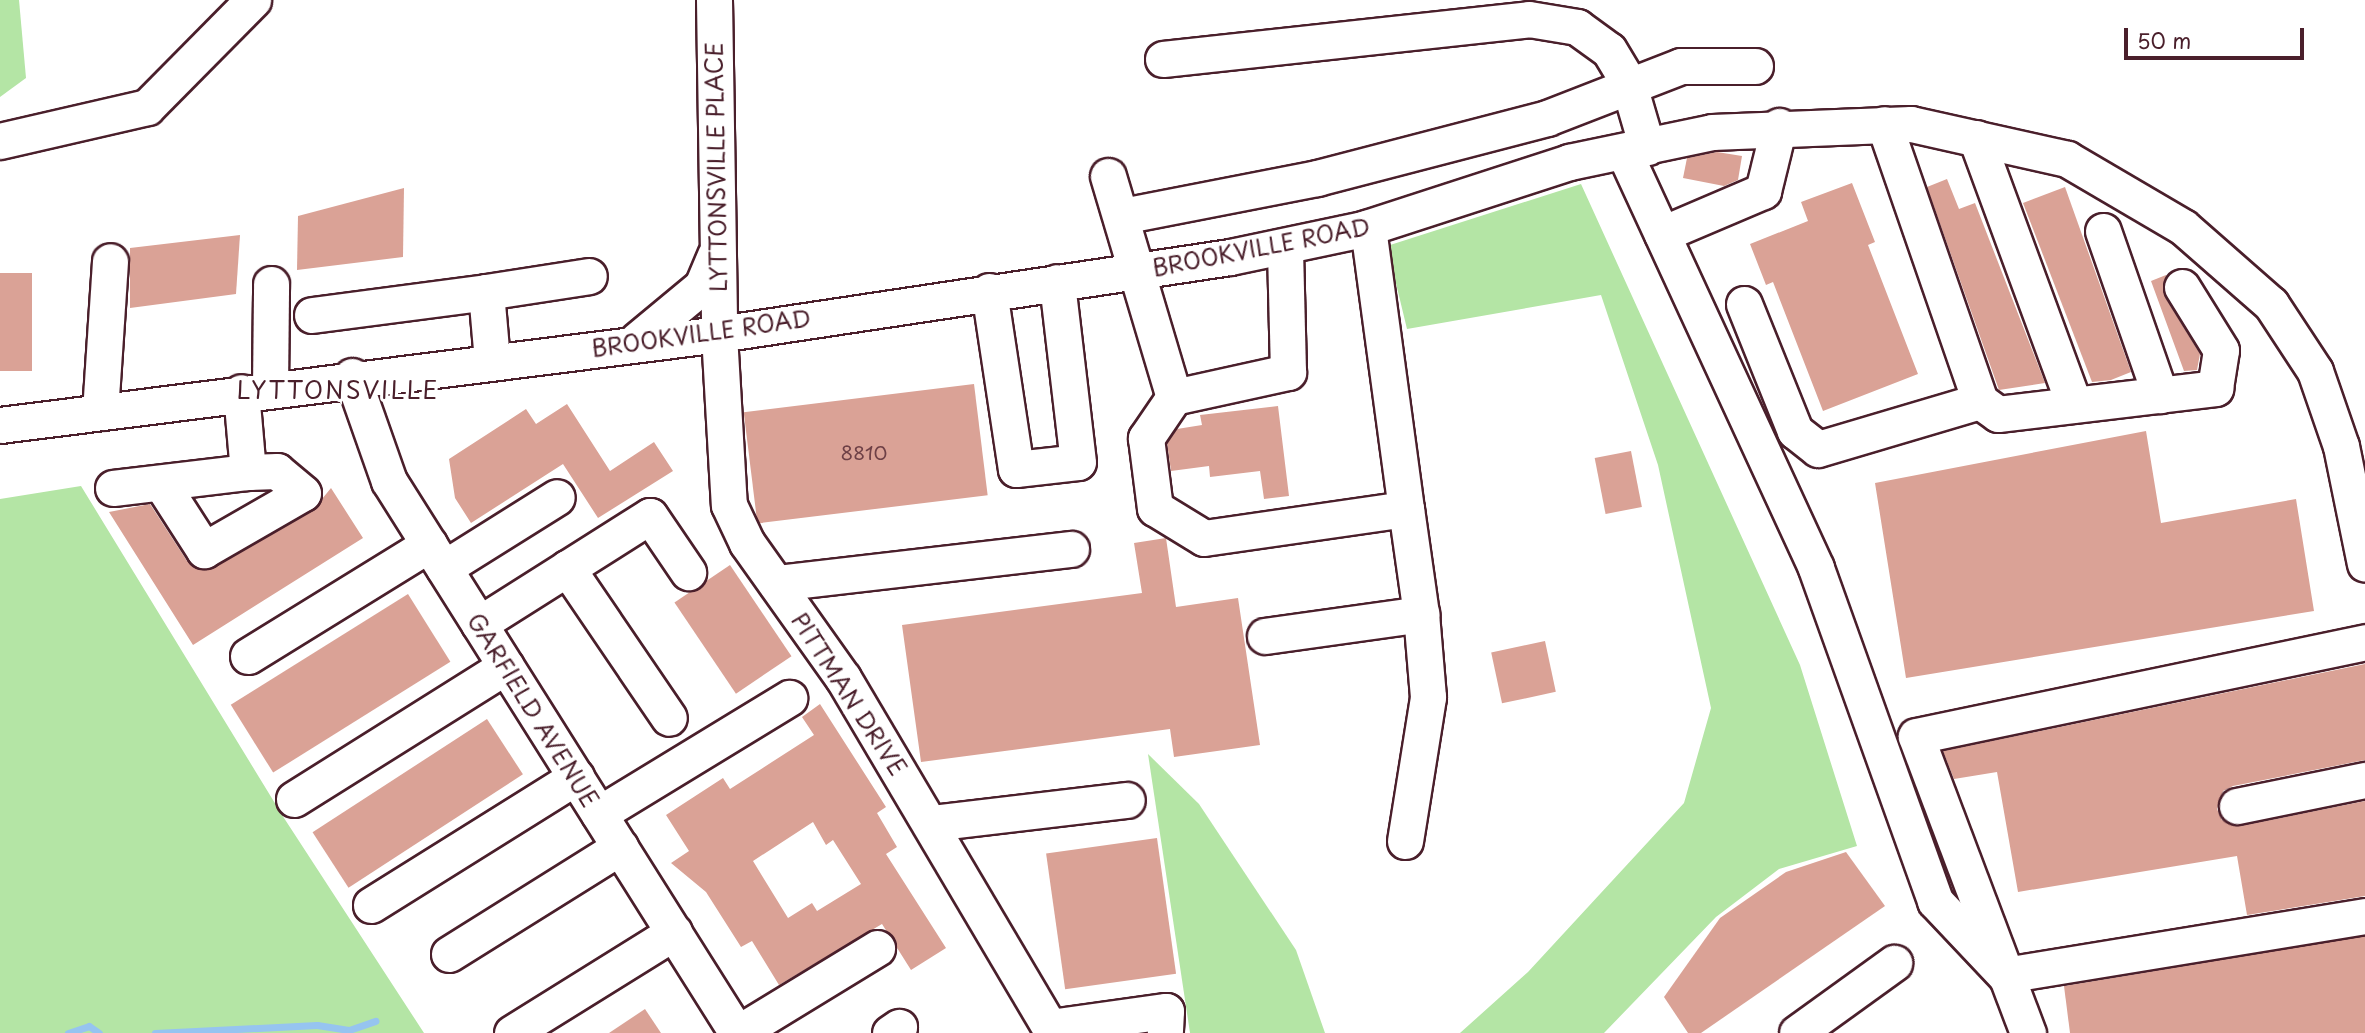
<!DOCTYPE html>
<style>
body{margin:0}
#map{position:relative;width:2365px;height:1033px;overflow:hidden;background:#fff;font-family:"Playpen Sans",sans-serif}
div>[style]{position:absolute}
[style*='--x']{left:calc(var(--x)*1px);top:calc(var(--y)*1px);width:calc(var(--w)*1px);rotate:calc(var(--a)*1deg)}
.green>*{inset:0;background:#b4e5a5}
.stream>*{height:7px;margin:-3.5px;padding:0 3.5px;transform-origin:3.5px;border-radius:3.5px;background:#96c4f0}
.building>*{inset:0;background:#daa296;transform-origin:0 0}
.roads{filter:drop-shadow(2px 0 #4a1f2b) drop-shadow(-2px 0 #4a1f2b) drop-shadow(0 2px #4a1f2b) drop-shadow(0 -2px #4a1f2b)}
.minor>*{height:35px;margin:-17.5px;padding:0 17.5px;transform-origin:17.5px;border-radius:17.5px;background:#fff}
span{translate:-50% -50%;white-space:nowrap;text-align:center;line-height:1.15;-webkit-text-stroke:6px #fff;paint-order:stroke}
.number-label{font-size:19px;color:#6e4046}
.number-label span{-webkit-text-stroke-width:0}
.street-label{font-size:23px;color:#4a1f2b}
.neighbourhood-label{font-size:24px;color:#4a1f2b;letter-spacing:2px}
.scale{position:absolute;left:2124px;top:28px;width:180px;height:32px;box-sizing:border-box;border:4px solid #4a1f2b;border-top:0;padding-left:9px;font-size:21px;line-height:24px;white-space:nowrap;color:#4a1f2b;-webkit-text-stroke:5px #fff;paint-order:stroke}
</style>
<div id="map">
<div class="green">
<i style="clip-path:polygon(0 0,19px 0,26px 78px,0 97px)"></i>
<i style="clip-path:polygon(1581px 184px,1800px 665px,1857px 846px,1779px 869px,1716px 917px,1604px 1033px,1460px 1033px,1528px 972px,1684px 803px,1711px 708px,1658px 465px,1601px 295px,1407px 329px,1387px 246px)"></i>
<i style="clip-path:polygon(81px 486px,284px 818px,424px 1033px,0 1033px,0 499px)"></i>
<i style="clip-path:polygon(1148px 754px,1199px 804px,1296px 950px,1325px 1033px,1190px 1033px)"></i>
</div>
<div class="stream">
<i style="--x:68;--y:1033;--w:22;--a:-18"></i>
<i style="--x:89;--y:1026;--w:12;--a:35"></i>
<i style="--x:155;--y:1033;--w:162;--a:-2.8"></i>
<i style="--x:317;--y:1025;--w:32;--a:9"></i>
<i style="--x:349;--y:1030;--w:28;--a:-19"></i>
</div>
<div class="building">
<i style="clip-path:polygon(1717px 152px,1742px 156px,1738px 180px,1724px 186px,1683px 178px,1687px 158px)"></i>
<i style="clip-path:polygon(1947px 179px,1959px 209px,1975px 203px,2045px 383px,1999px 390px,1927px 187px)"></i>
<i style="clip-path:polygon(1852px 183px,1875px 242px,1868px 245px,1918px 374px,1823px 411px,1773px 282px,1766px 285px,1750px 244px,1808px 221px,1801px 202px)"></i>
<i style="clip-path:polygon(2065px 187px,2131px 372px,2111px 380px,2092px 382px,2023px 203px)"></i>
<i style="clip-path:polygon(404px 188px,403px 257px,297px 270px,298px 216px)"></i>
<i style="clip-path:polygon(240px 235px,236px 294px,130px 308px,130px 248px)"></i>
<i style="left:32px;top:273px;width:98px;height:33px;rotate:90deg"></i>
<i style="clip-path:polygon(2166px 275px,2165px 297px,2200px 354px,2197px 370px,2184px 371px,2151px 281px)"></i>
<i style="left:974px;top:384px;width:112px;height:232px;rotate:83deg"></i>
<i style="clip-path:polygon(567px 404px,610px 471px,654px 442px,673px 471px,598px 518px,563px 464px,471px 523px,455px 498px,449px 459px,526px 409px,536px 424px)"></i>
<i style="clip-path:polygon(1278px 406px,1289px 496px,1264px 499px,1260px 471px,1210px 477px,1209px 466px,1171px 471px,1167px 443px,1177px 429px,1202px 425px,1200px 415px)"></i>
<i style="clip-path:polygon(2146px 431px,2161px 523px,2296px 499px,2314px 611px,1906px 678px,1875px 483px)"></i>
<i style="left:1631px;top:451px;width:57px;height:37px;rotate:79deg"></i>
<i style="clip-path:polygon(331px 488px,363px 538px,193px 645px,109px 512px,150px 504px,187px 561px,205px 570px,313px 510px)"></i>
<i style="clip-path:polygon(1166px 538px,1176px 607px,1238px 598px,1260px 745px,1174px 757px,1170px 729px,921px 762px,902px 625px,1142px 593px,1134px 543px)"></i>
<i style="left:730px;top:565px;width:110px;height:67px;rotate:56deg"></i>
<i style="left:408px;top:594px;width:80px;height:209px;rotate:58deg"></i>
<i style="left:1545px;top:641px;width:52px;height:55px;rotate:78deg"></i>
<i style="clip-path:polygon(2365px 664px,2365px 760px,2233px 786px,2223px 791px,2217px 809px,2222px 820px,2240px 826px,2365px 801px,2365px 896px,2247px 915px,2237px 856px,2018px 892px,1997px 772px,1954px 779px,1943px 751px)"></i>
<i style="clip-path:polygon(evenodd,820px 704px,886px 807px,877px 813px,897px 847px,886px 854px,946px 948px,911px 970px,882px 924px,779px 985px,752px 941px,741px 947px,706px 892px,671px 863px,689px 851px,666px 815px,723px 778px,730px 789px,814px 735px,802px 717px,820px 704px,813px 822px,826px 845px,833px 840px,861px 884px,817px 911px,812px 903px,788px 918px,753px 861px,813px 822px)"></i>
<i style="left:487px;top:719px;width:66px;height:208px;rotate:57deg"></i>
<i style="left:1157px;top:838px;width:137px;height:112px;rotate:82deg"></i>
<i style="clip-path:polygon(1846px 852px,1885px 906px,1701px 1033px,1688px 1033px,1664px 997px,1720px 918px,1786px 872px)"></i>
<i style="clip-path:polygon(2365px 936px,2365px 1033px,2070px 1033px,2064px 986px)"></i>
<i style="clip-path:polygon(645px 1009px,661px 1033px,609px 1033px)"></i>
</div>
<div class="roads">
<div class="minor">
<i style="--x:714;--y:0;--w:334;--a:89.1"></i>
<i style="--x:719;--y:334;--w:171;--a:86.7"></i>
<i style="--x:729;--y:505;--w:42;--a:64.7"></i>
<i style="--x:747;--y:543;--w:166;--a:54.6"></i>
<i style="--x:843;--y:678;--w:412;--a:59.4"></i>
<i style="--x:1163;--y:59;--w:368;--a:-6.2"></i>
<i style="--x:1529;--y:19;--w:49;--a:9.5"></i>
<i style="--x:1577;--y:27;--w:39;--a:36"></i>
<i style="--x:1609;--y:50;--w:37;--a:59"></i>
<i style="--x:1628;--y:82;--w:68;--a:73.7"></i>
<i style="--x:1976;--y:138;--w:284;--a:69.8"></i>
<i style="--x:0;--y:141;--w:151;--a:-13"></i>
<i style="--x:147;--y:107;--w:151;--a:-45.3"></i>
<i style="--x:1624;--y:152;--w:458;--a:65.2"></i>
<i style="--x:1816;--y:568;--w:354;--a:70.3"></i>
<i style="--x:1935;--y:901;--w:102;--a:46.6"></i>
<i style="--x:1108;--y:176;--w:231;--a:73.4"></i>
<i style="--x:1174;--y:397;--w:117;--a:-12.4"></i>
<i style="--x:1288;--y:372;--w:125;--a:-91.4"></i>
<i style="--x:1122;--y:216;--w:199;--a:-11"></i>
<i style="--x:1317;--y:178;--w:238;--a:-14.6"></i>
<i style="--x:1547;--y:118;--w:144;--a:-21.2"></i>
<i style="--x:1681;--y:66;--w:74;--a:0"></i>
<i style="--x:2103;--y:231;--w:174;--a:70.8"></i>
<i style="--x:1662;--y:234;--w:110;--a:-23.1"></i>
<i style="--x:1763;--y:191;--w:67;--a:-76.2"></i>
<i style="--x:989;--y:291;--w:180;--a:81.4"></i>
<i style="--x:1016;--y:469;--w:62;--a:-6.4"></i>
<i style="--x:1078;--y:462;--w:181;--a:-96.7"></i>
<i style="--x:486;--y:292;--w:104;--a:-8.8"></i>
<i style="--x:1744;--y:304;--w:137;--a:68.1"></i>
<i style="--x:1795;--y:431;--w:29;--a:38"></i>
<i style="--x:1818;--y:449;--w:169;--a:-16.5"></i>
<i style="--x:1980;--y:401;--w:293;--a:-109.1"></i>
<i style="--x:312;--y:315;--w:176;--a:-7.5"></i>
<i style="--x:486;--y:292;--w:68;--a:85"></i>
<i style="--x:637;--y:340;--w:85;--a:-39.7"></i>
<i style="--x:702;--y:286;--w:34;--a:-67"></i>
<i style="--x:352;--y:376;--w:111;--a:70.6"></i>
<i style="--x:389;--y:481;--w:653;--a:57.77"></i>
<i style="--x:270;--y:388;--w:104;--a:-89.4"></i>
<i style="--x:1174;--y:397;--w:50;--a:124.3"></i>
<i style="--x:1146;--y:438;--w:71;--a:82.7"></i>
<i style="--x:1155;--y:508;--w:57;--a:31.5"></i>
<i style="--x:1204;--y:538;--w:204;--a:-8.2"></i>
<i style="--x:1406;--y:509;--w:284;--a:-97.7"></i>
<i style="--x:1980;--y:401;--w:22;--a:36"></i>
<i style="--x:1998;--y:414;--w:219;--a:-6.8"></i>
<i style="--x:2215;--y:388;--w:38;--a:-81"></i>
<i style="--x:2221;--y:350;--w:74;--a:-121.8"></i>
<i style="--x:100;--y:412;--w:151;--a:-86.2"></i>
<i style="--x:0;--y:425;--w:725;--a:-7.21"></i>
<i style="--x:719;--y:334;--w:517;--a:-8.57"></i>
<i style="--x:1230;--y:257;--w:136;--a:-11.9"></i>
<i style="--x:1363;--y:229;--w:217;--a:-18"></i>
<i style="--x:1569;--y:162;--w:146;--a:-11.8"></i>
<i style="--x:1712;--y:132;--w:199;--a:-2.3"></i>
<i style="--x:1911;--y:124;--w:160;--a:12.6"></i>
<i style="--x:2067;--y:159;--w:134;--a:30.4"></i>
<i style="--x:2183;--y:227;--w:117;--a:41.2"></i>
<i style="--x:2271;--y:304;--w:80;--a:56.7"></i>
<i style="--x:2315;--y:371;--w:79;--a:70.9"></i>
<i style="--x:2341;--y:446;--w:120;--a:78.5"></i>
<i style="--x:161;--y:483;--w:80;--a:57.3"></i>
<i style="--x:204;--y:550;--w:114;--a:-29.9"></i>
<i style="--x:303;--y:493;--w:34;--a:-140"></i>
<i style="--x:277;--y:471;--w:29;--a:178"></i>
<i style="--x:113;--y:488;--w:136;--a:-6.8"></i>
<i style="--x:248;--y:472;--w:80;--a:-95"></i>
<i style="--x:444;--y:568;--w:133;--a:-32.1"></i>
<i style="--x:567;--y:568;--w:181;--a:55.8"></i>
<i style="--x:776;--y:583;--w:297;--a:-6.6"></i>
<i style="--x:479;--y:624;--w:202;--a:-32.3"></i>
<i style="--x:650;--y:516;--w:68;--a:55.8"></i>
<i style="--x:1265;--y:636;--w:158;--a:-8"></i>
<i style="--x:1421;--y:614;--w:106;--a:-98.1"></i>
<i style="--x:248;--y:656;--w:213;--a:-31.7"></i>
<i style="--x:294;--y:799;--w:250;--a:-32.1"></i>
<i style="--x:2237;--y:806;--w:131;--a:-11.5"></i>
<i style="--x:599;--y:814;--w:223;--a:-31.4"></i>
<i style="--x:931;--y:823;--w:197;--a:-6.7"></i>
<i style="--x:1405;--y:841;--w:146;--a:-80.9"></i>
<i style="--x:1428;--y:697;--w:83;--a:-94.8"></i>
<i style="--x:371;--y:905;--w:242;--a:-32"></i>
<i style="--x:449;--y:954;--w:202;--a:-32"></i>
<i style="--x:2005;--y:975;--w:365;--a:-9.3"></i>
<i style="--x:1050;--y:1027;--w:117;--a:-7.9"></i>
<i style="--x:1166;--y:1011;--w:22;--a:93"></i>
<i style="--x:512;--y:1033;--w:191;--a:-31.9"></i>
<i style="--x:738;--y:1033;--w:163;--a:-31.4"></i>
<i style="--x:890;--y:1033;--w:11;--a:-34"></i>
<i style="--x:1797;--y:1033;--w:120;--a:-35.8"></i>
<i style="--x:2028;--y:1033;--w:317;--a:-110.7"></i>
<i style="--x:1916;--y:736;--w:459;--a:-11.8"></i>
</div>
</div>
<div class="number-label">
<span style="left:864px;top:453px">8810</span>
</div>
<div class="street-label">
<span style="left:716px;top:167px;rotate:-91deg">LYTTONSVILLE PLACE</span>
<span style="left:1261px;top:247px;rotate:-11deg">BROOKVILLE ROAD</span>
<span style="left:701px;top:333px;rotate:-8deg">BROOKVILLE ROAD</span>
<span style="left:849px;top:694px;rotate:57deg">PITTMAN DRIVE</span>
<span style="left:533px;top:710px;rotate:58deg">GARFIELD AVENUE</span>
</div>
<div class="neighbourhood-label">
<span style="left:338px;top:390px">LYTTONSVILLE</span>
</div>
<div class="scale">50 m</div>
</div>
